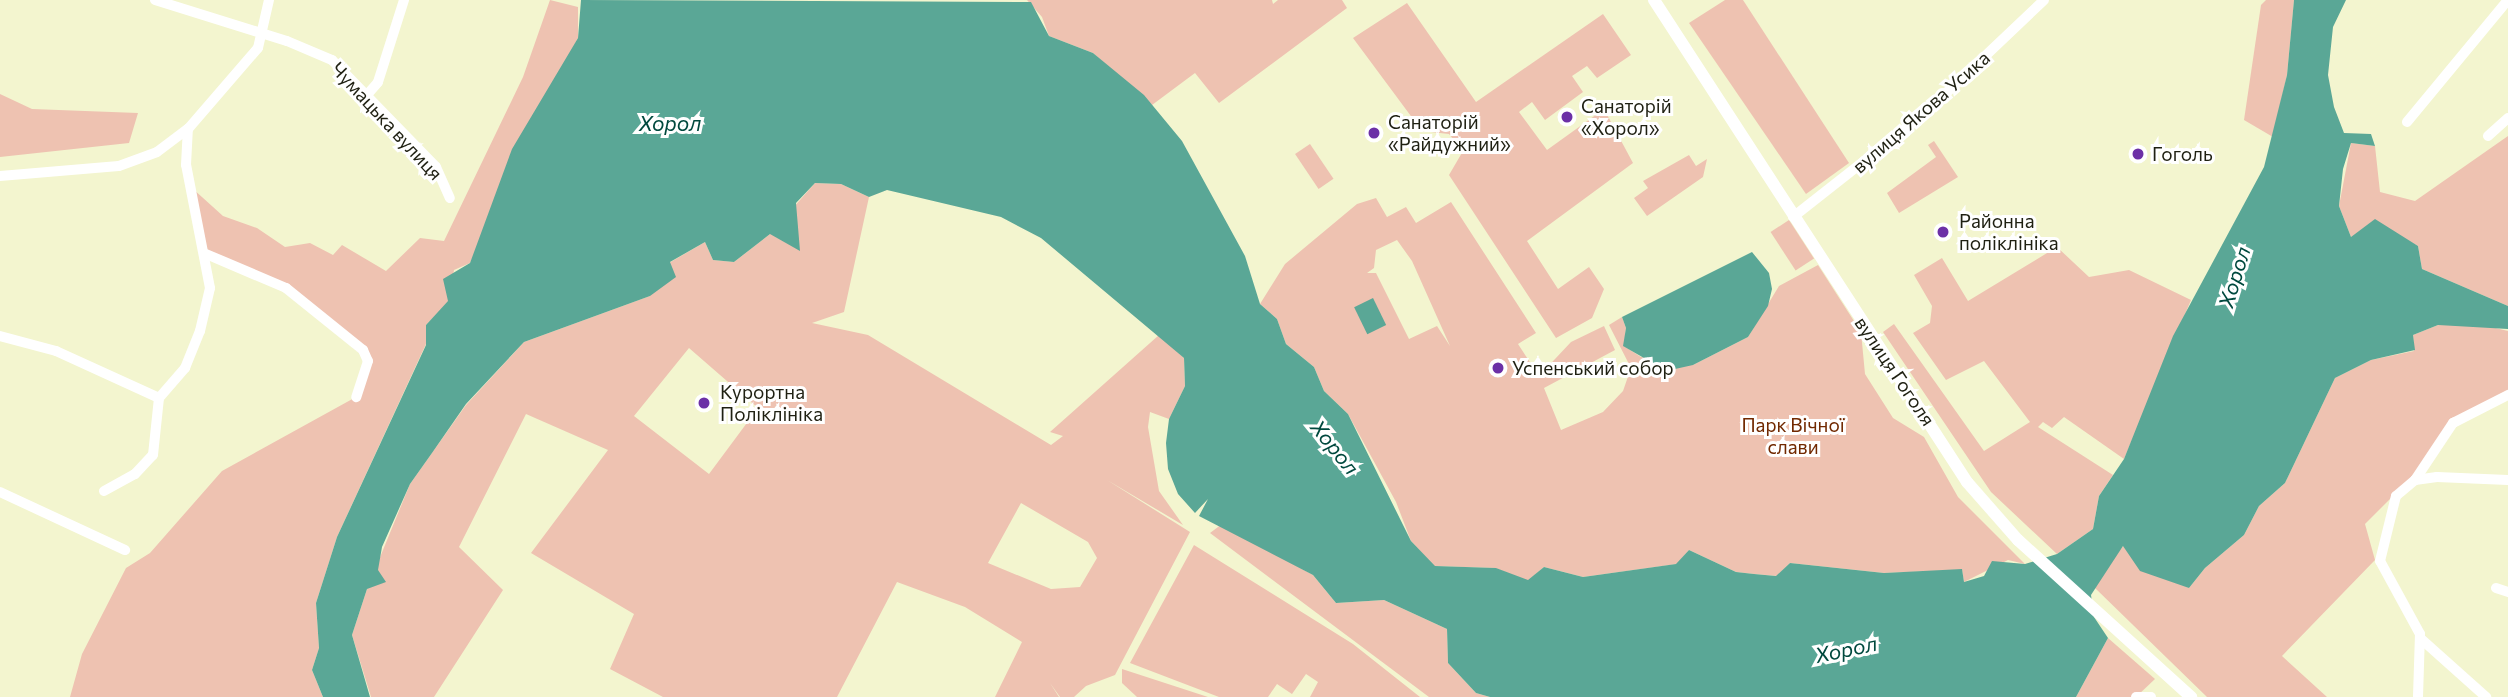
<!DOCTYPE html>
<meta charset="utf-8">
<style>
body{margin:0}
#map{position:relative;width:2508px;height:697px;overflow:hidden;background:#f3f5cf;font-family:Commissioner,sans-serif}
div>[style]{position:absolute}
[style*='--x']{left:calc(var(--x)*1px);top:calc(var(--y)*1px);width:calc(var(--w)*1px);rotate:calc(var(--a)*1deg)}
.green>*{inset:0;background:#eec2b1;transform-origin:0 0}
.water>*{inset:0;background:#5aa796;transform-origin:0 0}
.minor>*{height:10px;margin:-5px;padding:0 5px;transform-origin:5px;border-radius:5px;background:#fff}
.tertiary>*{height:12px;margin:-6px;padding:0 6px;transform-origin:6px;border-radius:6px;background:#fff}
.dots>*{width:19px;height:19px;translate:-50% -50%;box-sizing:border-box;border:4px solid #fff;border-radius:50%}
span{translate:-50% -50%;white-space:nowrap;text-align:center;line-height:1.15;-webkit-text-stroke:6px #fff;paint-order:stroke}
.poi-label{font-size:19px;color:#1f2012}
.left{translate:0 -50%;text-align:left}
.street-label{font-size:19px;color:#1f2012}
.park-label{font-size:19px;color:#712901}
.water-label{font-size:21px;color:#00493e;font-style:italic}
</style>
<div id="map">
<div class="green">
<i style="clip-path:polygon(550px 0,578px 7px,578px 38px,470px 263px,454px 270px,449px 301px,426px 325px,426px 344px,337px 537px,316px 603px,319px 648px,312px 670px,323px 697px,70px 697px,82px 654px,126px 568px,150px 553px,222px 471px,356px 397px,368px 361px,286px 288px,206px 254px,192px 188px,223px 216px,257px 228px,285px 247px,310px 243px,333px 255px,342px 245px,386px 271px,420px 238px,444px 241px,523px 77px)"></i>
<i style="clip-path:polygon(1027px 0,1272px 0,1273px 4px,1278px 0,1342px 0,1347px 8px,1219px 103px,1195px 73px,1152px 105px,1093px 53px,1049px 36px,1042px 17px)"></i>
<i style="clip-path:polygon(1725px 0,1743px 0,1849px 163px,1806px 194px,1689px 23px)"></i>
<i style="clip-path:polygon(2266px 0,2294px 0,2287px 75px,2273px 137px,2244px 120px,2261px 5px)"></i>
<i style="clip-path:polygon(1407px 3px,1476px 102px,1603px 14px,1631px 55px,1597px 78px,1587px 66px,1572px 76px,1583px 92px,1545px 120px,1532px 102px,1519px 112px,1547px 150px,1604px 109px,1633px 163px,1527px 241px,1558px 289px,1589px 267px,1604px 289px,1592px 318px,1556px 338px,1449px 175px,1463px 151px,1449px 134px,1422px 131px,1353px 38px)"></i>
<i style="clip-path:polygon(0 94px,32px 109px,138px 113px,129px 143px,0 157px)"></i>
<i style="clip-path:polygon(2508px 136px,2508px 306px,2422px 269px,2418px 246px,2401px 237px,2351px 237px,2339px 206px,2351px 143px,2375px 146px,2380px 192px,2415px 201px)"></i>
<i style="clip-path:polygon(1934px 141px,1958px 177px,1899px 213px,1887px 193px,1936px 157px,1928px 145px)"></i>
<i style="left:1310px;top:144px;width:42px;height:18px;rotate:56deg"></i>
<i style="clip-path:polygon(1689px 155px,1696px 166px,1707px 159px,1703px 177px,1647px 216px,1634px 198px,1648px 188px,1643px 181px)"></i>
<i style="clip-path:polygon(evenodd,815px 183px,841px 184px,869px 197px,844px 312px,812px 323px,868px 335px,1051px 445px,1063px 436px,1050px 432px,1159px 335px,1184px 358px,1185px 386px,1169px 419px,1150px 412px,1148px 427px,1159px 491px,1183px 525px,1107px 480px,1190px 532px,1115px 675px,1086px 686px,1074px 697px,1060px 697px,1050px 683px,1059px 697px,995px 697px,1022px 642px,965px 607px,897px 582px,837px 697px,663px 697px,610px 669px,634px 614px,531px 553px,608px 450px,526px 414px,459px 547px,503px 590px,434px 697px,371px 697px,352px 635px,367px 589px,410px 484px,466px 405px,524px 342px,650px 296px,669px 263px,705px 242px,713px 260px,734px 262px,770px 234px,815px 183px,689px 348px,758px 408px,709px 474px,634px 416px,689px 348px,815px 183px,1021px 503px,1088px 542px,1097px 558px,1080px 587px,1051px 589px,988px 563px,1021px 503px)"></i>
<i style="clip-path:polygon(evenodd,1376px 198px,1387px 217px,1406px 207px,1416px 223px,1451px 202px,1536px 333px,1518px 344px,1539px 376px,1571px 342px,1604px 326px,1615px 350px,1544px 388px,1561px 430px,1603px 412px,1623px 391px,1631px 368px,1609px 325px,1622px 317px,1626px 328px,1624px 346px,1641px 357px,1693px 365px,1748px 337px,1779px 286px,1818px 265px,1861px 332px,1865px 374px,1893px 418px,1924px 437px,1958px 497px,2025px 564px,2008px 560px,1964px 582px,1962px 570px,1884px 573px,1790px 563px,1777px 576px,1754px 574px,1736px 572px,1689px 550px,1677px 564px,1583px 577px,1544px 567px,1528px 581px,1495px 568px,1434px 566px,1411px 541px,1396px 502px,1348px 414px,1324px 391px,1314px 367px,1286px 344px,1277px 319px,1260px 304px,1285px 264px,1357px 204px,1376px 198px,1397px 240px,1412px 261px,1450px 346px,1437px 326px,1409px 339px,1376px 273px,1367px 273px,1374px 268px,1376px 250px,1397px 240px)"></i>
<i style="left:1789px;top:220px;width:46px;height:22px;rotate:57deg"></i>
<i style="clip-path:polygon(2057px 247px,2089px 277px,2129px 270px,2191px 300px,2124px 459px,2064px 417px,2052px 428px,2043px 422px,2038px 427px,2113px 475px,2099px 496px,2093px 529px,2057px 554px,1991px 492px,1883px 332px,1894px 324px,1984px 451px,2030px 422px,1984px 361px,1946px 380px,1913px 333px,1930px 323px,1932px 306px,1914px 275px,1942px 258px,1968px 301px)"></i>
<i style="clip-path:polygon(2438px 325px,2483px 325px,2508px 331px,2508px 395px,2453px 423px,2416px 473px,2365px 524px,2375px 560px,2282px 656px,2327px 697px,2207px 697px,2095px 588px,2112px 560px,2124px 545px,2189px 588px,2205px 568px,2244px 535px,2259px 506px,2285px 483px,2335px 378px,2371px 360px,2414px 351px,2413px 335px)"></i>
<i style="clip-path:polygon(1222px 524px,1313px 575px,1336px 603px,1384px 600px,1447px 629px,1448px 663px,1476px 693px,1490px 697px,1429px 697px,1210px 533px)"></i>
<i style="clip-path:polygon(1194px 545px,1353px 644px,1420px 697px,1310px 697px,1318px 682px,1306px 674px,1292px 694px,1277px 684px,1268px 697px,1219px 697px,1130px 663px)"></i>
<i style="clip-path:polygon(2108px 638px,2155px 679px,2136px 697px,2076px 697px)"></i>
<i style="clip-path:polygon(1122px 669px,1208px 697px,1137px 697px,1122px 683px)"></i>
</div>
<div class="water">
<i style="clip-path:polygon(581px 0,1031px 2px,1049px 36px,1093px 53px,1144px 95px,1182px 141px,1245px 256px,1260px 304px,1277px 319px,1286px 344px,1314px 367px,1324px 391px,1348px 414px,1411px 541px,1435px 566px,1496px 568px,1528px 580px,1544px 567px,1583px 577px,1676px 564px,1689px 550px,1736px 572px,1754px 574px,1776px 576px,1790px 563px,1884px 573px,1962px 569px,1964px 582px,1984px 576px,1992px 561px,2025px 564px,2057px 554px,2093px 529px,2099px 496px,2124px 459px,2173px 336px,2264px 167px,2287px 75px,2294px 0,2346px 0,2333px 27px,2328px 75px,2334px 107px,2344px 133px,2371px 134px,2375px 146px,2351px 143px,2343px 169px,2339px 206px,2351px 237px,2375px 219px,2418px 246px,2422px 269px,2508px 306px,2508px 329px,2438px 325px,2413px 335px,2415px 350px,2371px 360px,2335px 378px,2285px 483px,2259px 506px,2244px 535px,2205px 568px,2189px 588px,2140px 571px,2123px 546px,2091px 595px,2094px 617px,2108px 638px,2076px 697px,1490px 697px,1476px 693px,1448px 663px,1447px 629px,1384px 600px,1336px 603px,1313px 575px,1199px 516px,1208px 499px,1195px 513px,1178px 494px,1168px 469px,1166px 443px,1169px 419px,1185px 386px,1184px 358px,1041px 238px,1001px 217px,887px 190px,869px 197px,841px 184px,815px 183px,796px 203px,800px 251px,770px 234px,734px 262px,713px 260px,705px 242px,670px 262px,676px 277px,650px 296px,524px 342px,466px 404px,432px 453px,410px 484px,382px 547px,378px 570px,386px 582px,367px 589px,352px 635px,370px 697px,323px 697px,312px 670px,319px 648px,316px 603px,337px 537px,426px 345px,426px 325px,448px 301px,443px 279px,470px 263px,512px 149px,578px 38px)"></i>
<i style="clip-path:polygon(1752px 252px,1769px 273px,1772px 289px,1768px 306px,1748px 337px,1693px 365px,1675px 369px,1658px 366px,1623px 346px,1626px 328px,1622px 317px)"></i>
<i style="left:1373px;top:298px;width:30px;height:21px;rotate:64deg"></i>
</div>
<div class="minor">
<i style="--x:155;--y:0;--w:138;--a:17.3"></i>
<i style="--x:287;--y:41;--w:49;--a:22.9"></i>
<i style="--x:332;--y:60;--w:149;--a:45.8"></i>
<i style="--x:436;--y:167;--w:34;--a:66"></i>
<i style="--x:366;--y:96;--w:18;--a:-49"></i>
<i style="--x:378;--y:82;--w:86;--a:-72.4"></i>
<i style="--x:2407;--y:122;--w:158;--a:-50.4"></i>
<i style="--x:2488;--y:136;--w:27;--a:-42"></i>
<i style="--x:0;--y:176;--w:119;--a:-4.8"></i>
<i style="--x:119;--y:166;--w:40;--a:-20.2"></i>
<i style="--x:157;--y:152;--w:39;--a:-37"></i>
<i style="--x:1793;--y:217;--w:168;--a:-38.2"></i>
<i style="--x:1925;--y:113;--w:164;--a:-43.5"></i>
<i style="--x:206;--y:254;--w:87;--a:23"></i>
<i style="--x:286;--y:288;--w:99;--a:38.8"></i>
<i style="--x:363;--y:350;--w:12;--a:66"></i>
<i style="--x:368;--y:361;--w:38;--a:108"></i>
<i style="--x:0;--y:336;--w:58;--a:15"></i>
<i style="--x:56;--y:351;--w:113;--a:24.5"></i>
<i style="--x:2415;--y:480;--w:69;--a:-56.3"></i>
<i style="--x:2453;--y:423;--w:62;--a:-27"></i>
<i style="--x:104;--y:491;--w:35;--a:-29"></i>
<i style="--x:135;--y:474;--w:26;--a:-47"></i>
<i style="--x:153;--y:455;--w:57;--a:-84"></i>
<i style="--x:159;--y:398;--w:40;--a:-49"></i>
<i style="--x:185;--y:368;--w:40;--a:-68"></i>
<i style="--x:200;--y:331;--w:44;--a:-76.9"></i>
<i style="--x:210;--y:288;--w:125;--a:-101"></i>
<i style="--x:186;--y:165;--w:36;--a:-87"></i>
<i style="--x:188;--y:129;--w:107;--a:-49.2"></i>
<i style="--x:258;--y:48;--w:49;--a:-77.1"></i>
<i style="--x:0;--y:492;--w:138;--a:24.9"></i>
<i style="--x:2496;--y:588;--w:13;--a:18"></i>
<i style="--x:2420;--y:638;--w:89;--a:41.8"></i>
<i style="--x:2136;--y:697;--w:15;--a:0"></i>
<i style="--x:2418;--y:697;--w:63;--a:-88.2"></i>
<i style="--x:2420;--y:634;--w:83;--a:-118.7"></i>
<i style="--x:2380;--y:561;--w:67;--a:-76.2"></i>
<i style="--x:2396;--y:496;--w:25;--a:-40"></i>
<i style="--x:2415;--y:480;--w:22;--a:-8"></i>
<i style="--x:2437;--y:477;--w:71;--a:2.4"></i>
</div>
<div class="tertiary">
<i style="--x:1654;--y:0;--w:575;--a:57"></i>
<i style="--x:1967;--y:482;--w:77;--a:48.7"></i>
<i style="--x:2018;--y:540;--w:234;--a:42.2"></i>
</div>
<div class="dots">
<i style="left:1567px;top:117px;background:#6c30a6"></i>
<i style="left:1374px;top:133px;background:#6c30a6"></i>
<i style="left:2138px;top:154px;background:#6c30a6"></i>
<i style="left:1943px;top:232px;background:#6c30a6"></i>
<i style="left:1498px;top:368px;background:#6c30a6"></i>
<i style="left:704px;top:403px;background:#6c30a6"></i>
</div>
<div class="poi-label">
<span class="left" style="left:1581px;top:117px">Санаторій<br>«Хорол»</span>
<span class="left" style="left:1388px;top:133px">Санаторій<br>«Райдужний»</span>
<span class="left" style="left:2152px;top:154px">Гоголь</span>
<span class="left" style="left:1959px;top:232px">Районна<br>поліклініка</span>
<span class="left" style="left:1512px;top:368px">Успенський собор</span>
<span class="left" style="left:720px;top:403px">Курортна<br>Поліклініка</span>
</div>
<div class="street-label">
<span style="left:1921px;top:112px;rotate:-41deg">вулиця Якова Усика</span>
<span style="left:387px;top:121px;rotate:47deg">Чумацька вулиця</span>
<span style="left:1895px;top:371px;rotate:56deg">вулиця Гоголя</span>
</div>
<div class="park-label">
<span style="left:1793px;top:436px">Парк Вічної<br>слави</span>
</div>
<div class="water-label">
<span style="left:670px;top:123px">Хорол</span>
<span style="left:2234px;top:277px;rotate:-73deg">Хорол</span>
<span style="left:1335px;top:447px;rotate:51deg">Хорол</span>
<span style="left:1846px;top:649px;rotate:-12deg">Хорол</span>
</div>
</div>
